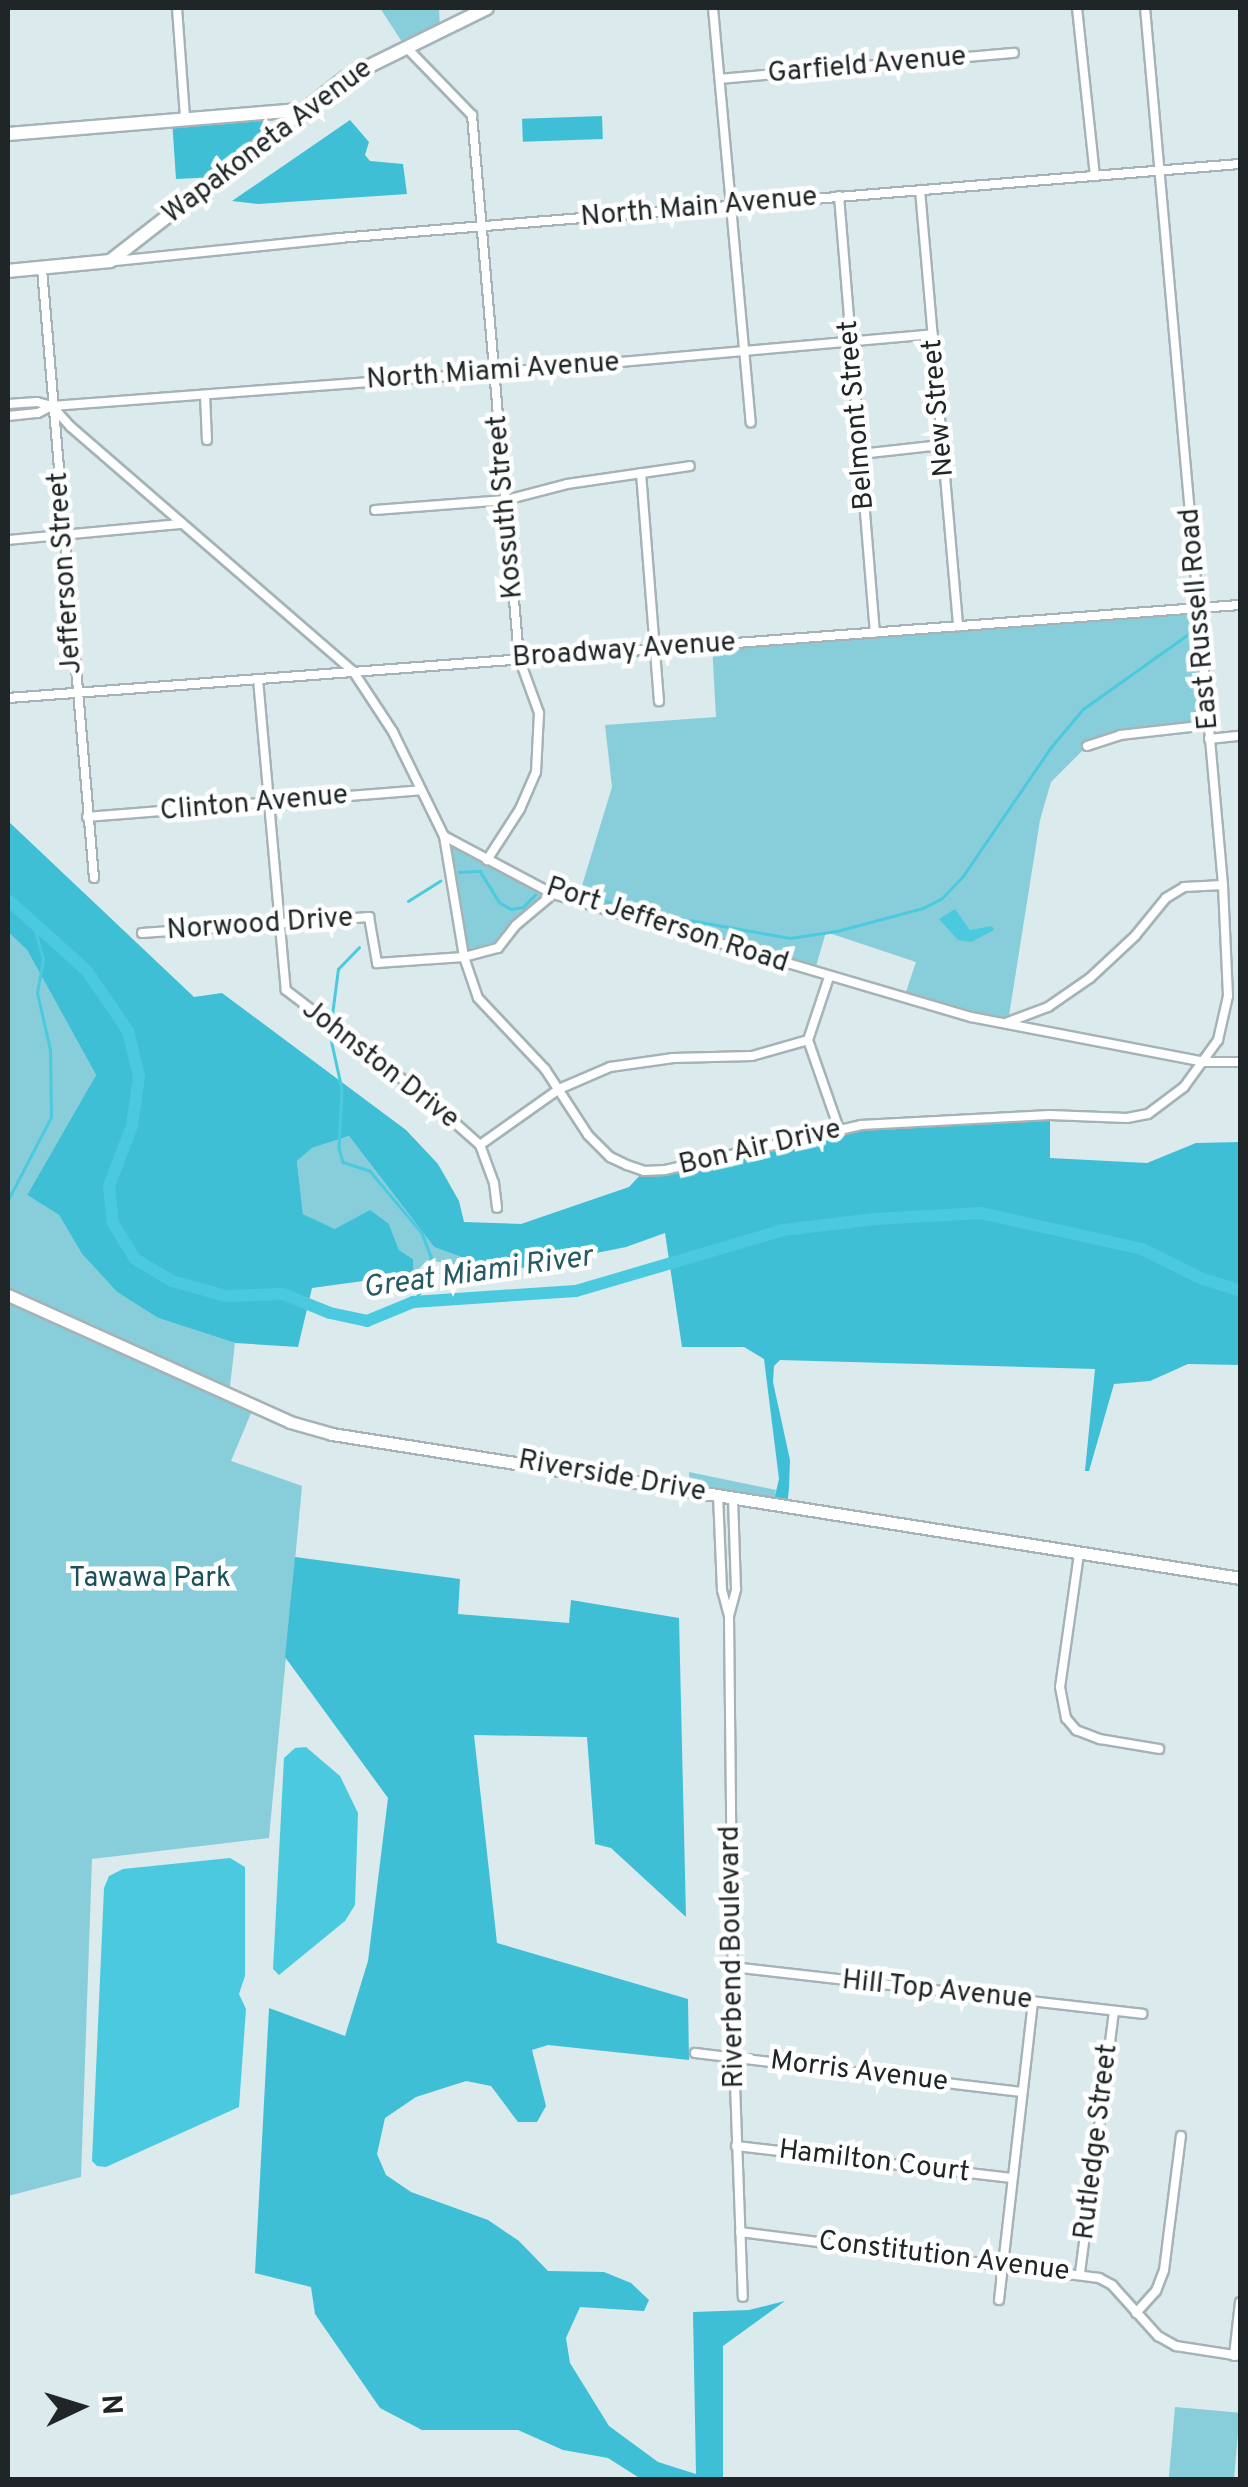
<!DOCTYPE html>
<style>
body{margin:0}
#map{position:relative;width:1248px;height:2487px;overflow:hidden;background:#daeaed;font-family:Overpass,sans-serif}
div>[style]{position:absolute}
[style*='--x']{left:calc(var(--x)*1px);top:calc(var(--y)*1px);width:calc(var(--w)*1px);rotate:calc(var(--a)*1deg)}
.green>*{inset:0;background:#88cdda;transform-origin:0 0}
.forest>*{inset:0;background:#3ebfd5;transform-origin:0 0}
.water>*{inset:0;background:#4bcadf}
.stream>*{height:2.5px;margin:-1.25px;padding:0 1.25px;transform-origin:1.25px;border-radius:1.25px;background:#4bcadf}
.river>*{height:12px;margin:-6px;padding:0 6px;transform-origin:6px;border-radius:6px;background:#4bcadf}
.roads{filter:drop-shadow(2px 0 #a5b3b6) drop-shadow(-2px 0 #a5b3b6) drop-shadow(0 2px #a5b3b6) drop-shadow(0 -2px #a5b3b6)}
.minor>*{height:8px;margin:-4px;padding:0 4px;transform-origin:4px;border-radius:4px;background:#fff}
.secondary>*{height:11px;margin:-5.5px;padding:0 5.5px;transform-origin:5.5px;border-radius:5.5px;background:#fff}
.primary>*{height:12px;margin:-6px;padding:0 6px;transform-origin:6px;border-radius:6px;background:#fff}
span{translate:-50% -50%;white-space:nowrap;text-align:center;line-height:1.15;-webkit-text-stroke:9px #fff;paint-order:stroke}
.street-label{font-size:28px;color:#202627}
.park-label{font-size:28px;color:#1a5059}
.water-label{font-size:30px;color:#265b64;font-style:italic}
.frame{position:absolute;inset:0;border:10px solid #202627;pointer-events:none}
.north{position:absolute;left:30px;top:2357px;width:100px;height:100px;-webkit-text-stroke:8px #fff;paint-order:stroke;rotate:86deg;font-size:28px;font-weight:700;line-height:40px;text-align:center;color:#202627}
.north::after{content:'';display:block;margin:auto;width:35px;height:45px;background:#202627;clip-path:polygon(50% 0,100% 100%,50% 72%,0 100%)}
</style>
<div id="map">
<div class="green">
<i style="clip-path:polygon(380px 8px,439px 8px,440px 29px,404px 45px)"></i>
<i style="clip-path:polygon(1199px 608px,1208px 725px,1120px 735px,1087px 746px,1051px 782px,1040px 820px,1008px 1022px,904px 998px,916px 962px,826px 932px,814px 973px,577px 902px,612px 787px,605px 725px,716px 717px,712px 645px)"></i>
<i style="clip-path:polygon(444px 836px,553px 894px,516px 925px,498px 948px,464px 957px)"></i>
<i style="clip-path:polygon(8px 932px,27px 950px,96px 1075px,27px 1195px,59px 1215px,82px 1254px,117px 1292px,158px 1318px,235px 1343px,229px 1395px,254px 1406px,231px 1461px,302px 1486px,269px 1838px,92px 1859px,81px 2177px,8px 2196px)"></i>
<i style="clip-path:polygon(349px 1136px,434px 1247px,502px 1272px,427px 1260px,414px 1274px,413px 1259px,399px 1250px,389px 1224px,335px 1229px,303px 1214px,297px 1161px,312px 1148px)"></i>
<i style="clip-path:polygon(689px 1472px,776px 1490px,773px 1504px,690px 1490px)"></i>
<i style="left:1175px;top:2407px;width:65px;height:72px;rotate:5deg"></i>
</div>
<div class="forest">
<i style="left:602px;top:116px;width:23px;height:80px;rotate:88deg"></i>
<i style="clip-path:polygon(262px 118px,266px 127px,262px 137px,216px 177px,176px 179px,172px 119px)"></i>
<i style="clip-path:polygon(350px 120px,369px 142px,365px 155px,370px 161px,403px 164px,407px 194px,258px 204px,232px 201px)"></i>
<i style="clip-path:polygon(8px 821px,194px 997px,222px 993px,406px 1130px,438px 1164px,459px 1201px,464px 1222px,521px 1224px,629px 1187px,644px 1171px,861px 1125px,1050px 1115px,1050px 1158px,1147px 1163px,1196px 1143px,1240px 1142px,1240px 1365px,1188px 1364px,1150px 1381px,1114px 1384px,1089px 1471px,1085px 1471px,1095px 1369px,780px 1360px,774px 1366px,773px 1382px,790px 1460px,789px 1488px,787px 1507px,773px 1504px,779px 1479px,764px 1359px,744px 1347px,682px 1347px,665px 1233px,626px 1247px,502px 1272px,434px 1247px,349px 1136px,312px 1148px,297px 1161px,303px 1214px,335px 1229px,370px 1210px,389px 1224px,399px 1250px,413px 1259px,414px 1274px,312px 1288px,298px 1347px,235px 1343px,158px 1318px,117px 1292px,82px 1254px,59px 1215px,27px 1195px,96px 1075px,27px 950px,8px 932px)"></i>
<i style="clip-path:polygon(295px 1557px,460px 1579px,458px 1614px,569px 1623px,571px 1600px,679px 1618px,686px 1917px,611px 1848px,595px 1844px,587px 1737px,474px 1735px,497px 1943px,688px 1999px,689px 2060px,548px 2045px,532px 2050px,546px 2106px,537px 2122px,518px 2122px,491px 2086px,466px 2081px,416px 2097px,385px 2118px,377px 2154px,386px 2175px,411px 2192px,488px 2220px,519px 2241px,548px 2271px,604px 2272px,631px 2283px,649px 2300px,644px 2311px,580px 2307px,566px 2338px,570px 2363px,609px 2426px,658px 2462px,696px 2474px,693px 2312px,749px 2310px,785px 2301px,723px 2346px,723px 2479px,641px 2479px,608px 2458px,563px 2450px,518px 2430px,422px 2430px,380px 2408px,315px 2314px,311px 2287px,255px 2273px,269px 2008px,345px 2036px,368px 1961px,388px 1798px,285px 1657px)"></i>
</div>
<div class="water">
<i style="clip-path:polygon(955px 909px,970px 930px,992px 926px,994px 930px,971px 942px,958px 940px,939px 919px)"></i>
<i style="clip-path:polygon(306px 1747px,340px 1776px,358px 1813px,355px 1905px,345px 1921px,279px 1975px,273px 1969px,284px 1758px,295px 1748px)"></i>
<i style="clip-path:polygon(230px 1858px,245px 1867px,245px 1976px,239px 1994px,246px 2009px,239px 2107px,106px 2167px,97px 2166px,92px 2161px,104px 1888px,109px 1876px,123px 1869px)"></i>
</div>
<div class="stream">
<i style="--x:459;--y:872;--w:21;--a:-3"></i>
<i style="--x:480;--y:871;--w:36;--a:58"></i>
<i style="--x:499;--y:902;--w:14;--a:30"></i>
<i style="--x:511;--y:909;--w:12;--a:-9"></i>
<i style="--x:523;--y:907;--w:17;--a:-45"></i>
<i style="--x:545;--y:884;--w:103;--a:15.8"></i>
<i style="--x:644;--y:912;--w:148;--a:10.1"></i>
<i style="--x:790;--y:938;--w:48;--a:-8.5"></i>
<i style="--x:837;--y:931;--w:89;--a:-15"></i>
<i style="--x:923;--y:908;--w:20;--a:-27"></i>
<i style="--x:941;--y:899;--w:32;--a:-46"></i>
<i style="--x:963;--y:876;--w:156;--a:-55.7"></i>
<i style="--x:1051;--y:747;--w:50;--a:-49.9"></i>
<i style="--x:1083;--y:709;--w:128;--a:-35.4"></i>
<i style="--x:408;--y:901;--w:38;--a:-32"></i>
<i style="--x:332;--y:1015;--w:46;--a:-82.6"></i>
<i style="--x:338;--y:969;--w:30;--a:-46"></i>
<i style="--x:331;--y:1039;--w:51;--a:77.6"></i>
<i style="--x:342;--y:1089;--w:59;--a:92.9"></i>
<i style="--x:339;--y:1148;--w:15;--a:74"></i>
<i style="--x:343;--y:1162;--w:28;--a:18"></i>
<i style="--x:370;--y:1171;--w:81;--a:50"></i>
<i style="--x:422;--y:1233;--w:25;--a:69"></i>
<i style="--x:431;--y:1256;--w:27;--a:96"></i>
<i style="--x:428;--y:1283;--w:24;--a:128"></i>
<i style="--x:8;--y:1200;--w:93;--a:-62.6"></i>
<i style="--x:51;--y:1117;--w:67;--a:-90.9"></i>
<i style="--x:50;--y:1050;--w:58;--a:-102.8"></i>
<i style="--x:37;--y:993;--w:35;--a:-80"></i>
<i style="--x:43;--y:959;--w:36;--a:-106"></i>
</div>
<div class="river">
<i style="--x:8;--y:900;--w:106;--a:41.9"></i>
<i style="--x:87;--y:971;--w:73;--a:55.7"></i>
<i style="--x:128;--y:1031;--w:46;--a:76.3"></i>
<i style="--x:139;--y:1076;--w:50;--a:98"></i>
<i style="--x:132;--y:1126;--w:64;--a:111"></i>
<i style="--x:109;--y:1186;--w:37;--a:84"></i>
<i style="--x:113;--y:1223;--w:42;--a:58.6"></i>
<i style="--x:135;--y:1259;--w:43;--a:30.7"></i>
<i style="--x:172;--y:1281;--w:56;--a:15.5"></i>
<i style="--x:226;--y:1296;--w:57;--a:-2"></i>
<i style="--x:283;--y:1294;--w:51;--a:22"></i>
<i style="--x:330;--y:1313;--w:38;--a:12"></i>
<i style="--x:367;--y:1321;--w:50;--a:-22.4"></i>
<i style="--x:413;--y:1302;--w:163;--a:-3.9"></i>
<i style="--x:576;--y:1291;--w:216;--a:-16.4"></i>
<i style="--x:783;--y:1230;--w:93;--a:-6.8"></i>
<i style="--x:875;--y:1219;--w:106;--a:-3.2"></i>
<i style="--x:981;--y:1213;--w:165;--a:12.6"></i>
<i style="--x:1142;--y:1249;--w:68;--a:26.2"></i>
<i style="--x:1203;--y:1279;--w:39;--a:17"></i>
</div>
<div class="roads">
<div class="minor">
<i style="--x:177;--y:8;--w:110;--a:85.8"></i>
<i style="--x:713;--y:8;--w:416;--a:84.8"></i>
<i style="--x:1077;--y:8;--w:169;--a:83.9"></i>
<i style="--x:406;--y:47;--w:95;--a:45.9"></i>
<i style="--x:472;--y:115;--w:545;--a:85.05"></i>
<i style="--x:519;--y:658;--w:59;--a:70"></i>
<i style="--x:539;--y:713;--w:59;--a:92.9"></i>
<i style="--x:536;--y:772;--w:40;--a:113.4"></i>
<i style="--x:520;--y:809;--w:61;--a:122.9"></i>
<i style="--x:720;--y:79;--w:295;--a:-5.1"></i>
<i style="--x:920;--y:190;--w:438;--a:85"></i>
<i style="--x:839;--y:196;--w:438;--a:85.3"></i>
<i style="--x:114;--y:261;--w:226;--a:-5.8"></i>
<i style="--x:339;--y:238;--w:904;--a:-4.7"></i>
<i style="--x:42;--y:269;--w:611;--a:85.12"></i>
<i style="--x:205;--y:395;--w:45;--a:87.5"></i>
<i style="--x:8;--y:404;--w:29;--a:-4"></i>
<i style="--x:37;--y:402;--w:16;--a:15"></i>
<i style="--x:52;--y:406;--w:503;--a:-4.33"></i>
<i style="--x:554;--y:368;--w:380;--a:-5.1"></i>
<i style="--x:52;--y:406;--w:28;--a:48"></i>
<i style="--x:71;--y:427;--w:373;--a:40.9"></i>
<i style="--x:353;--y:671;--w:73;--a:56.7"></i>
<i style="--x:393;--y:732;--w:116;--a:63.9"></i>
<i style="--x:444;--y:836;--w:123;--a:28"></i>
<i style="--x:553;--y:894;--w:436;--a:16.4"></i>
<i style="--x:971;--y:1017;--w:238;--a:10.9"></i>
<i style="--x:1205;--y:1062;--w:35;--a:0"></i>
<i style="--x:8;--y:416;--w:30;--a:-6"></i>
<i style="--x:38;--y:413;--w:16;--a:-27"></i>
<i style="--x:860;--y:454;--w:82;--a:-6.3"></i>
<i style="--x:641;--y:473;--w:229;--a:85.5"></i>
<i style="--x:375;--y:510;--w:131;--a:-4.4"></i>
<i style="--x:506;--y:500;--w:63;--a:-14.7"></i>
<i style="--x:567;--y:484;--w:124;--a:-8.3"></i>
<i style="--x:8;--y:540;--w:174;--a:-5.3"></i>
<i style="--x:258;--y:679;--w:312;--a:84.9"></i>
<i style="--x:286;--y:990;--w:179;--a:37.5"></i>
<i style="--x:428;--y:1099;--w:69;--a:41.5"></i>
<i style="--x:480;--y:1145;--w:40;--a:69.8"></i>
<i style="--x:494;--y:1183;--w:25;--a:83"></i>
<i style="--x:8;--y:698;--w:1236;--a:-4.32"></i>
<i style="--x:1209;--y:739;--w:31;--a:-6"></i>
<i style="--x:1087;--y:746;--w:35;--a:-18"></i>
<i style="--x:1120;--y:735;--w:89;--a:-6.5"></i>
<i style="--x:87;--y:817;--w:334;--a:-4.6"></i>
<i style="--x:444;--y:836;--w:123;--a:80.6"></i>
<i style="--x:464;--y:957;--w:43;--a:71.1"></i>
<i style="--x:478;--y:998;--w:98;--a:46.7"></i>
<i style="--x:545;--y:1069;--w:79;--a:56.9"></i>
<i style="--x:588;--y:1135;--w:31;--a:45"></i>
<i style="--x:610;--y:1157;--w:19;--a:25"></i>
<i style="--x:627;--y:1165;--w:18;--a:19"></i>
<i style="--x:644;--y:1171;--w:21;--a:-3"></i>
<i style="--x:665;--y:1170;--w:201;--a:-12.9"></i>
<i style="--x:861;--y:1125;--w:189;--a:-3"></i>
<i style="--x:1050;--y:1115;--w:77;--a:2.2"></i>
<i style="--x:1127;--y:1118;--w:21;--a:-11"></i>
<i style="--x:1148;--y:1114;--w:45;--a:-36.9"></i>
<i style="--x:1184;--y:1087;--w:58;--a:-54.1"></i>
<i style="--x:1218;--y:1040;--w:45;--a:-77.2"></i>
<i style="--x:1228;--y:996;--w:111;--a:-92.6"></i>
<i style="--x:1223;--y:885;--w:880;--a:-95.08"></i>
<i style="--x:142;--y:933;--w:228;--a:-4"></i>
<i style="--x:369;--y:917;--w:47;--a:80.1"></i>
<i style="--x:377;--y:963;--w:87;--a:-3.9"></i>
<i style="--x:464;--y:957;--w:35;--a:-15"></i>
<i style="--x:498;--y:948;--w:29;--a:-52"></i>
<i style="--x:516;--y:925;--w:48;--a:-40"></i>
<i style="--x:829;--y:977;--w:66;--a:108.4"></i>
<i style="--x:808;--y:1040;--w:94;--a:70.8"></i>
<i style="--x:1008;--y:1022;--w:43;--a:-20.6"></i>
<i style="--x:1048;--y:1007;--w:51;--a:-34.6"></i>
<i style="--x:1090;--y:978;--w:62;--a:-43"></i>
<i style="--x:1135;--y:936;--w:49;--a:-50.8"></i>
<i style="--x:1166;--y:898;--w:21;--a:-31"></i>
<i style="--x:1184;--y:887;--w:39;--a:-3"></i>
<i style="--x:480;--y:1145;--w:97;--a:-35.3"></i>
<i style="--x:559;--y:1089;--w:56;--a:-23.3"></i>
<i style="--x:610;--y:1067;--w:64;--a:-8.1"></i>
<i style="--x:673;--y:1058;--w:79;--a:-1.5"></i>
<i style="--x:752;--y:1056;--w:58;--a:-15.9"></i>
<i style="--x:718;--y:1495;--w:95;--a:87.6"></i>
<i style="--x:722;--y:1590;--w:27;--a:75"></i>
<i style="--x:729;--y:1616;--w:28;--a:-75"></i>
<i style="--x:736;--y:1589;--w:92;--a:-91.9"></i>
<i style="--x:1079;--y:1554;--w:134;--a:98.1"></i>
<i style="--x:1060;--y:1687;--w:32;--a:79"></i>
<i style="--x:1066;--y:1718;--w:16;--a:50"></i>
<i style="--x:1076;--y:1730;--w:26;--a:21"></i>
<i style="--x:1100;--y:1739;--w:60;--a:9.6"></i>
<i style="--x:729;--y:1616;--w:441;--a:89.4"></i>
<i style="--x:734;--y:2057;--w:240;--a:87.9"></i>
<i style="--x:732;--y:1967;--w:413;--a:6.5"></i>
<i style="--x:695;--y:2053;--w:329;--a:6.8"></i>
<i style="--x:736;--y:2146;--w:278;--a:6.6"></i>
<i style="--x:740;--y:2232;--w:362;--a:7.3"></i>
<i style="--x:1099;--y:2278;--w:15;--a:28"></i>
<i style="--x:1112;--y:2285;--w:69;--a:48"></i>
<i style="--x:1158;--y:2336;--w:21;--a:29"></i>
<i style="--x:1176;--y:2346;--w:65;--a:8.9"></i>
<i style="--x:1080;--y:2273;--w:264;--a:-82.6"></i>
<i style="--x:999;--y:2300;--w:300;--a:-83.5"></i>
<i style="--x:1136;--y:2313;--w:30;--a:-48"></i>
<i style="--x:1156;--y:2291;--w:22;--a:-69"></i>
<i style="--x:1164;--y:2270;--w:135;--a:-82.8"></i>
<i style="--x:1234;--y:2356;--w:54;--a:-83.7"></i>
</div>
<div class="secondary">
<i style="--x:8;--y:1295;--w:309;--a:24.2"></i>
<i style="--x:290;--y:1422;--w:44;--a:15.9"></i>
<i style="--x:332;--y:1434;--w:919;--a:9.01"></i>
</div>
<div class="primary">
<i style="--x:8;--y:134;--w:292;--a:-4.7"></i>
<i style="--x:8;--y:271;--w:102;--a:-5.6"></i>
<i style="--x:110;--y:261;--w:298;--a:-37.9"></i>
<i style="--x:345;--y:78;--w:158;--a:-26.2"></i>
</div>
</div>
<div class="street-label">
<span style="left:867px;top:66px;rotate:-5deg">Garfield Avenue</span>
<span style="left:268px;top:142px;rotate:-37deg">Wapakoneta Avenue</span>
<span style="left:699px;top:208px;rotate:-5deg">North Main Avenue</span>
<span style="left:493px;top:372px;rotate:-4deg">North Miami Avenue</span>
<span style="left:939px;top:408px;rotate:-95deg">New Street</span>
<span style="left:857px;top:415px;rotate:-95deg">Belmont Street</span>
<span style="left:506px;top:507px;rotate:-95deg">Kossuth Street</span>
<span style="left:66px;top:573px;rotate:-94deg">Jefferson Street</span>
<span style="left:1200px;top:619px;rotate:-95deg">East Russell Road</span>
<span style="left:624px;top:651px;rotate:-4deg">Broadway Avenue</span>
<span style="left:254px;top:804px;rotate:-5deg">Clinton Avenue</span>
<span style="left:260px;top:925px;rotate:-4deg">Norwood Drive</span>
<span style="left:667px;top:926px;rotate:18deg">Port Jefferson Road</span>
<span style="left:380px;top:1065px;rotate:38deg">Johnston Drive</span>
<span style="left:760px;top:1148px;rotate:-13deg">Bon Air Drive</span>
<span style="left:612px;top:1477px;rotate:10deg">Riverside Drive</span>
<span style="left:733px;top:1957px;rotate:-91deg">Riverbend Boulevard</span>
<span style="left:937px;top:1991px;rotate:6deg">Hill Top Avenue</span>
<span style="left:859px;top:2072px;rotate:7deg">Morris Avenue</span>
<span style="left:1097px;top:2142px;rotate:-83deg">Rutledge Street</span>
<span style="left:874px;top:2162px;rotate:7deg">Hamilton Court</span>
<span style="left:944px;top:2257px;rotate:7deg">Constitution Avenue</span>
</div>
<div class="park-label">
<span style="left:150px;top:1579px">Tawawa Park</span>
</div>
<div class="water-label">
<span style="left:478px;top:1274px;rotate:-8deg">Great Miami River</span>
</div>
<div class="frame"></div>
<div class="north">N</div>
</div>
